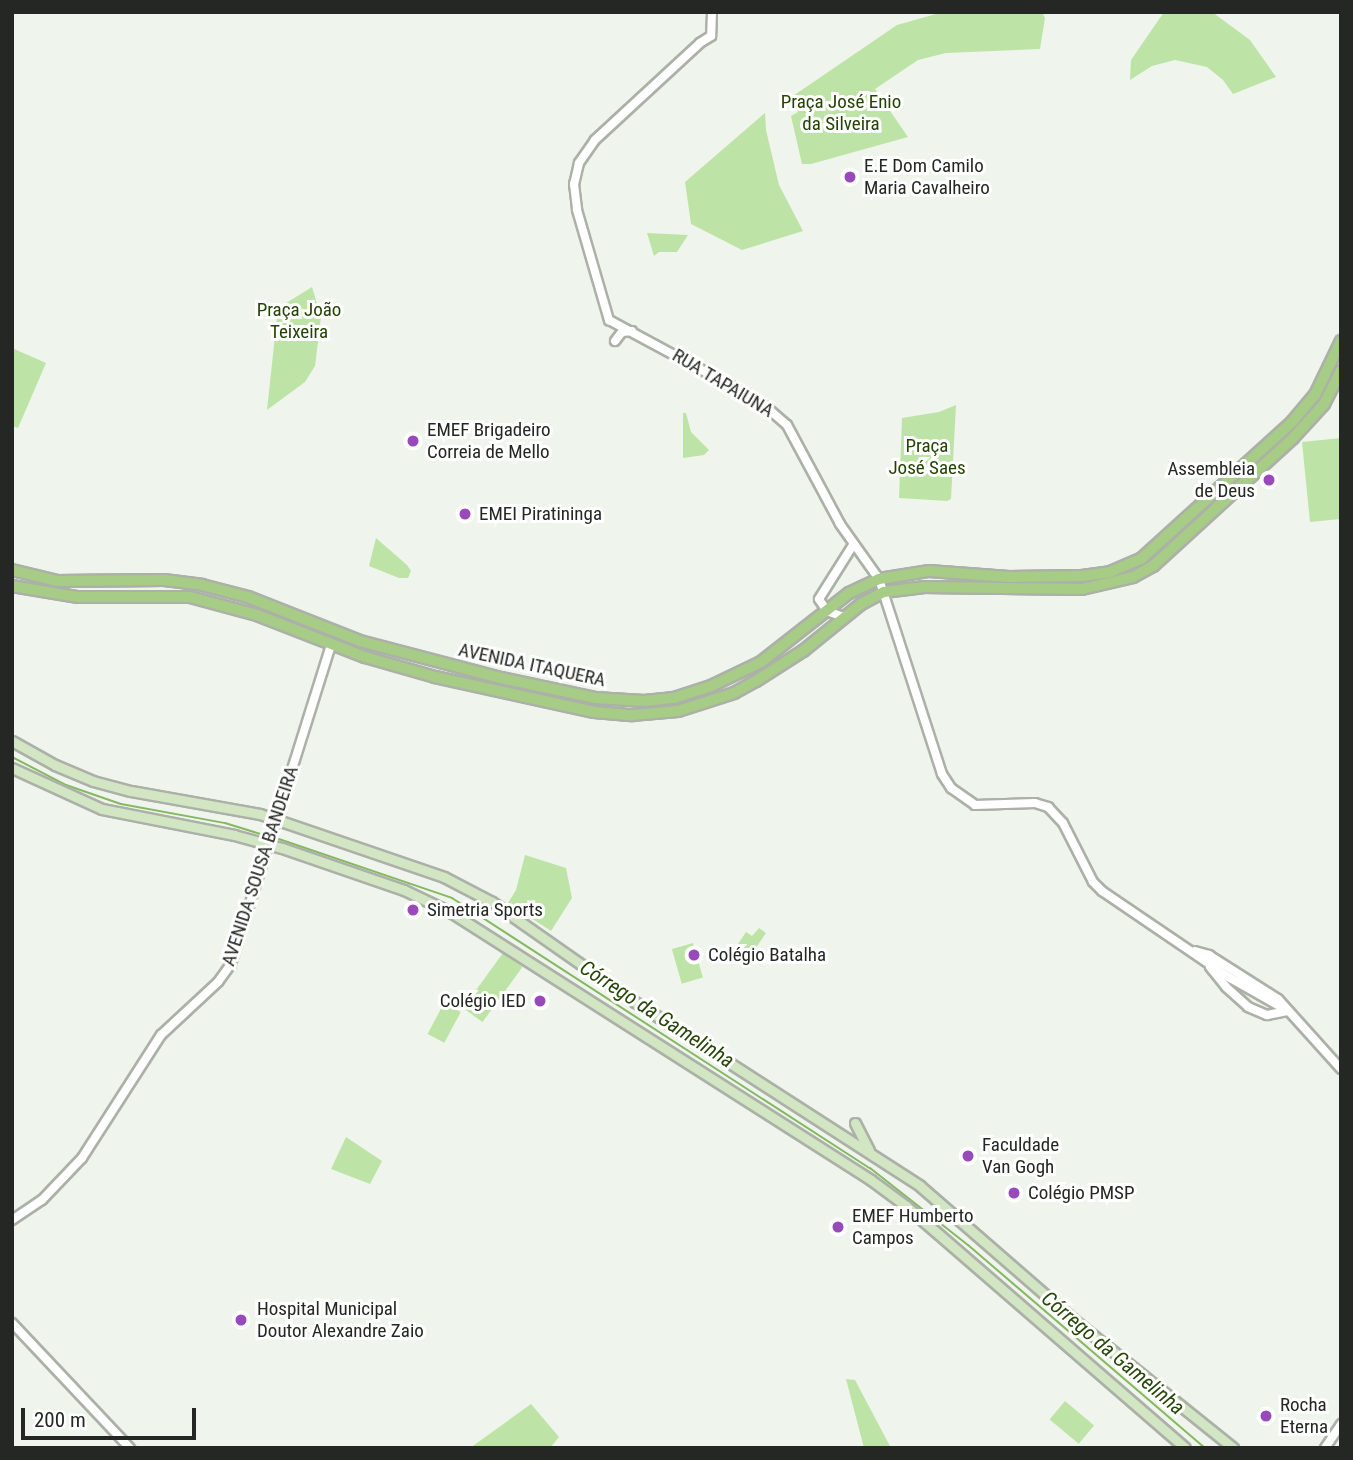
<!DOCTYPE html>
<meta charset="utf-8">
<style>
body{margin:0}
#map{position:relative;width:1353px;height:1460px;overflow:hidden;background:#eff5ec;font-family:"Roboto Condensed",sans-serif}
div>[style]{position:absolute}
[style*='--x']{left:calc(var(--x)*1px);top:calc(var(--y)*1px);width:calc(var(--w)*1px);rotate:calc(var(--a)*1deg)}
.green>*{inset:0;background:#bde4a6;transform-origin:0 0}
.stream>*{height:2px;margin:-1px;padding:0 1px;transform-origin:1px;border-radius:1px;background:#85b961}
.roads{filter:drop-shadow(2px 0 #acb1a8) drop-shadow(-2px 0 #acb1a8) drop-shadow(0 2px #acb1a8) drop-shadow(0 -2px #acb1a8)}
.tertiary>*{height:8px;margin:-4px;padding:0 4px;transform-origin:4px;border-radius:4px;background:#fff}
.secondary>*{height:9px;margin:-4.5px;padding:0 4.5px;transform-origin:4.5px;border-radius:4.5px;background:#d3e6c3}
.primary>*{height:10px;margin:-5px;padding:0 5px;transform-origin:5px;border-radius:5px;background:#a6cc86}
.dots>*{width:19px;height:19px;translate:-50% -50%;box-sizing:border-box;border:4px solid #fff;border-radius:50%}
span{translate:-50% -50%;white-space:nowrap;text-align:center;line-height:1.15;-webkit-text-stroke:6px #fff;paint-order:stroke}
.park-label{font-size:19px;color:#234303}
.poi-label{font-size:19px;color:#242723}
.left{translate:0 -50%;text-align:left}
.right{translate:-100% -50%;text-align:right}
.street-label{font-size:19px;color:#242723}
.water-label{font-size:21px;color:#264707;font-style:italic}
.frame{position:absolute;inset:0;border:14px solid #242723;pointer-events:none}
.scale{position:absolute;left:21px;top:1408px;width:175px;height:32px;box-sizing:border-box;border:4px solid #242723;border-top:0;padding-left:9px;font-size:21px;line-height:24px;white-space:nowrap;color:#242723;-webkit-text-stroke:5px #fff;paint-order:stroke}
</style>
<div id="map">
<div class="green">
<i style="clip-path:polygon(964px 12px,1043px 14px,1045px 18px,1040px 49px,946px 53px,918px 60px,875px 89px,908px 137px,811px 164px,802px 164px,791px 116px,798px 112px,790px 98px,897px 25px,936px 14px)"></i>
<i style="clip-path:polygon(1164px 12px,1212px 12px,1250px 40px,1276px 77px,1233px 94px,1223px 80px,1207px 67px,1175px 60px,1152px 66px,1130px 80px,1131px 60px)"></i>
<i style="clip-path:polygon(765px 113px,766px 130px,779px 185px,803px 231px,742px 250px,691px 224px,685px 182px)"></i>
<i style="clip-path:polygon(647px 233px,688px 235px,677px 252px,659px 252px,654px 256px)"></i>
<i style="clip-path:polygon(312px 287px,321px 317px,315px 366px,305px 382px,267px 410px,278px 308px)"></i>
<i style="clip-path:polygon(12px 348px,46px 363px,18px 428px,12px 426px)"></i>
<i style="clip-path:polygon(956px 405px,951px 499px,947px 501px,899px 498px,902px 418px,939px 412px)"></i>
<i style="clip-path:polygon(683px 413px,686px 413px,691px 432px,709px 450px,704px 455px,683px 458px)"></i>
<i style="clip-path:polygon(1341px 438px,1341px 519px,1310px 522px,1302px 442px)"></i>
<i style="clip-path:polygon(376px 538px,407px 565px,411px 571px,408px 578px,399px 578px,369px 566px)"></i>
<i style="clip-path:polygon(525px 855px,566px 868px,572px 898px,551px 931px,508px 903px,516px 890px)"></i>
<i style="clip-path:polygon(759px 928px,766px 933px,746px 962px,732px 953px,746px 932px,752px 936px)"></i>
<i style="left:693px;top:943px;width:36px;height:22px;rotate:74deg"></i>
<i style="left:503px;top:953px;width:24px;height:68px;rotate:36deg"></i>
<i style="left:444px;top:1003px;width:19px;height:35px;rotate:28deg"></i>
<i style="clip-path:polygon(346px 1137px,382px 1161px,370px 1184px,331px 1169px)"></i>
<i style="clip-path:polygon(846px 1379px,855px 1380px,891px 1448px,864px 1448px)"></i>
<i style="left:1065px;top:1401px;width:38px;height:24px;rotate:40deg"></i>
<i style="clip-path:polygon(531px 1404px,559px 1437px,550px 1448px,470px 1448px)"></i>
</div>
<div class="stream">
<i style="--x:12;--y:757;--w:61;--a:27.4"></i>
<i style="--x:66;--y:785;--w:58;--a:19.1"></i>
<i style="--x:121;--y:804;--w:106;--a:10.4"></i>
<i style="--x:225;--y:823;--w:44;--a:17.2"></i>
<i style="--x:273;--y:837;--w:189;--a:18.8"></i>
<i style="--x:452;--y:898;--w:498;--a:32.9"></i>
<i style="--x:870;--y:1168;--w:125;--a:38.2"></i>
<i style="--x:968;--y:1245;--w:312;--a:40.6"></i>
</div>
<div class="roads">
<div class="tertiary">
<i style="--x:712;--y:12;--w:24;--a:92"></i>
<i style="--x:711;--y:36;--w:13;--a:148"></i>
<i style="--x:700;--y:43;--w:143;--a:137.3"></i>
<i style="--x:595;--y:140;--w:28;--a:125"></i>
<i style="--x:579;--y:163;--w:22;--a:103"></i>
<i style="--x:574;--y:184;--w:26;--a:83"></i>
<i style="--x:577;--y:210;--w:115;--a:73.8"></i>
<i style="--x:609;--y:320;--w:135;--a:28.3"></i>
<i style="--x:728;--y:384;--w:42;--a:30.3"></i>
<i style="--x:764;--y:405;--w:30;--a:41"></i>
<i style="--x:787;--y:425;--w:112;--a:61.8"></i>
<i style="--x:840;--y:524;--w:67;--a:54.7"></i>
<i style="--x:879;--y:579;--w:205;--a:72.1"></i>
<i style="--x:942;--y:774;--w:17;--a:57"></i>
<i style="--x:951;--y:788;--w:29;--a:35"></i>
<i style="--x:975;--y:805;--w:60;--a:-1.9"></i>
<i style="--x:1035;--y:803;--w:14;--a:17"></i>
<i style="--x:1048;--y:807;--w:22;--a:47"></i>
<i style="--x:1063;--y:823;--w:66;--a:63"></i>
<i style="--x:1093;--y:882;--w:13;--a:45"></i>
<i style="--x:1102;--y:891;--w:155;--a:34.2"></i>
<i style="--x:1230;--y:978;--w:67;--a:29.6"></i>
<i style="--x:615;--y:341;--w:11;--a:-52"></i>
<i style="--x:622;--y:332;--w:10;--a:-6"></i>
<i style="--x:844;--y:617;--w:18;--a:-161"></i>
<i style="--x:827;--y:611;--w:14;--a:-124"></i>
<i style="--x:819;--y:599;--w:64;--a:-57.8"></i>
<i style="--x:1195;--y:951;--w:15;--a:16"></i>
<i style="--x:1209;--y:955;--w:82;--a:32.5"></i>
<i style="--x:1278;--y:999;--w:94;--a:48"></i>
<i style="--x:1210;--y:967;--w:26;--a:51"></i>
<i style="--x:1226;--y:987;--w:30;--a:42"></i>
<i style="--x:1248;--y:1007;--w:21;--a:23"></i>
<i style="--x:1267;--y:1015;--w:21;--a:-11"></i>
<i style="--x:12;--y:1220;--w:36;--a:-34"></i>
<i style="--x:42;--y:1200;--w:58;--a:-46.4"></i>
<i style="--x:82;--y:1158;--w:146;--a:-57.3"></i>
<i style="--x:161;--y:1035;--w:78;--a:-42.9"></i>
<i style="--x:218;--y:982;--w:22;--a:-54"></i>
<i style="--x:231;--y:964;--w:334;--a:-72.6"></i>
<i style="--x:12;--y:1323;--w:172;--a:46.7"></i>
<i style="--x:1325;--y:1448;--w:29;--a:-56"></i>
</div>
<div class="secondary">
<i style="--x:12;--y:741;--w:49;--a:29.2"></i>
<i style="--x:55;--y:765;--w:41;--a:22.8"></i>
<i style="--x:93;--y:781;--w:39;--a:15"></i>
<i style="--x:131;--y:791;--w:131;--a:10.1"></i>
<i style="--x:260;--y:814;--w:194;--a:18.9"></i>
<i style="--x:444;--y:877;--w:54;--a:27.5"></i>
<i style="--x:492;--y:902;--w:174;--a:35"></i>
<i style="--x:635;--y:1002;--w:339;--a:32.8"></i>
<i style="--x:920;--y:1186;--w:211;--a:41"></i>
<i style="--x:1079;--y:1324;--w:198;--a:38.8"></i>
<i style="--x:12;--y:768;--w:99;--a:24.5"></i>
<i style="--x:102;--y:809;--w:135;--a:11.1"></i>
<i style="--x:234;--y:835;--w:50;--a:15.2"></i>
<i style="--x:282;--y:848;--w:129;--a:19"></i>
<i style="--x:404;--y:890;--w:53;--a:25.6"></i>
<i style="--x:452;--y:913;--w:497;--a:32.5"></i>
<i style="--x:871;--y:1180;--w:44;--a:36.6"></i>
<i style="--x:906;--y:1206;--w:369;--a:40.9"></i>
<i style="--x:855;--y:1123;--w:31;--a:63"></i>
</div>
<div class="primary">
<i style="--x:12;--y:570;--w:46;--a:13.7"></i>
<i style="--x:57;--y:581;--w:107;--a:-0.5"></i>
<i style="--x:164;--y:580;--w:38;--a:7"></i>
<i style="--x:202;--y:585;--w:48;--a:14.6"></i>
<i style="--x:248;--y:597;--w:120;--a:21.4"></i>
<i style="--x:360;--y:641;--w:146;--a:14.7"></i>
<i style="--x:501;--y:678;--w:96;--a:12"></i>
<i style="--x:595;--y:698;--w:49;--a:3.5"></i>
<i style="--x:644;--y:701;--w:30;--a:-6"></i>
<i style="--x:674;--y:698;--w:39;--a:-18"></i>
<i style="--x:711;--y:686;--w:55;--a:-25.6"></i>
<i style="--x:761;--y:662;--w:112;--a:-38.1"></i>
<i style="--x:849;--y:593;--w:33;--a:-25"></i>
<i style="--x:879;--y:579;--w:51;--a:-9.1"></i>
<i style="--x:929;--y:571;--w:80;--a:4.3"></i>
<i style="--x:1009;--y:577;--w:73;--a:-0.8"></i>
<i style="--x:1082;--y:576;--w:28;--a:-8"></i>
<i style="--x:1110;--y:572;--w:34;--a:-23"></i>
<i style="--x:1141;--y:559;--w:204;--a:-42.2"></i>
<i style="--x:1292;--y:422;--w:35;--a:-50"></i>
<i style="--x:1315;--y:395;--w:60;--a:-64.3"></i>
<i style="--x:12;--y:586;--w:67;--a:9.5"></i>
<i style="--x:78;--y:597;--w:112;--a:0"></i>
<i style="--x:190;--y:597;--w:69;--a:15"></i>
<i style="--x:257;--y:615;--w:116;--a:21.3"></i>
<i style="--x:365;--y:657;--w:73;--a:15.9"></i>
<i style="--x:435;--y:677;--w:163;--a:12.4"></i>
<i style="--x:594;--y:712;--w:38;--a:5"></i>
<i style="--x:632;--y:715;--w:46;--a:-5"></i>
<i style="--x:678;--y:711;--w:59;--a:-17.8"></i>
<i style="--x:734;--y:693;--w:25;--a:-29"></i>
<i style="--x:756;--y:681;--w:56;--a:-32.6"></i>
<i style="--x:803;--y:651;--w:75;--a:-39"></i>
<i style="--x:861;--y:604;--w:26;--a:-28"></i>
<i style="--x:884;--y:592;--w:39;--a:-7"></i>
<i style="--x:923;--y:587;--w:159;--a:0.7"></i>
<i style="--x:1082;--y:589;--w:52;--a:-13.2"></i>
<i style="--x:1133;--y:577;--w:23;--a:-29"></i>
<i style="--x:1153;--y:566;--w:190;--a:-42.4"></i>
<i style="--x:1293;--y:438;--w:46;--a:-47.6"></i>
<i style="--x:1324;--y:404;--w:37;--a:-63"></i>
</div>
</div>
<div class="dots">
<i style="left:850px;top:177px;background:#984abb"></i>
<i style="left:413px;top:441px;background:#984abb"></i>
<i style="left:1269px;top:480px;background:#984abb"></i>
<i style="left:465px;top:514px;background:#984abb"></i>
<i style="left:413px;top:910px;background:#984abb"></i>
<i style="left:694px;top:955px;background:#984abb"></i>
<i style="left:540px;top:1001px;background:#984abb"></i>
<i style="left:968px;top:1156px;background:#984abb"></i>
<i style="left:1014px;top:1193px;background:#984abb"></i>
<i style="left:838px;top:1227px;background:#984abb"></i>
<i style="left:241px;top:1320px;background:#984abb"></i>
<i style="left:1266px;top:1416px;background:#984abb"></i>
</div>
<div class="park-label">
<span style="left:841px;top:113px">Praça José Enio<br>da Silveira</span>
<span style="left:299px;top:321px">Praça João<br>Teixeira</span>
<span style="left:927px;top:457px">Praça<br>José Saes</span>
</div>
<div class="poi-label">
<span class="left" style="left:864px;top:177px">E.E Dom Camilo<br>Maria Cavalheiro</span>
<span class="left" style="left:427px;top:441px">EMEF Brigadeiro<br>Correia de Mello</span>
<span class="right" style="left:1255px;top:480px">Assembleia<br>de Deus</span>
<span class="left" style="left:479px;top:514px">EMEI Piratininga</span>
<span class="left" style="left:427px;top:910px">Simetria Sports</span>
<span class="left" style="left:708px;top:955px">Colégio Batalha</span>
<span class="right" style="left:526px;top:1001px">Colégio IED</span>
<span class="left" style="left:982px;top:1156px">Faculdade<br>Van Gogh</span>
<span class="left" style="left:1028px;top:1193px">Colégio PMSP</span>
<span class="left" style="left:852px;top:1227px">EMEF Humberto<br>Campos</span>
<span class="left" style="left:257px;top:1320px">Hospital Municipal<br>Doutor Alexandre Zaio</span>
<span class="left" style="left:1280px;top:1416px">Rocha<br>Eterna</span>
</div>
<div class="street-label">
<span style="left:723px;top:383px;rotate:31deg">RUA TAPAIUNA</span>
<span style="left:532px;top:665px;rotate:12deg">AVENIDA ITAQUERA</span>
<span style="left:260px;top:866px;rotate:-72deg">AVENIDA SOUSA BANDEIRA</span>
</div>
<div class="water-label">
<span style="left:657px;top:1014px;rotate:33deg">Córrego da Gamelinha</span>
<span style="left:1113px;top:1353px;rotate:40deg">Córrego da Gamelinha</span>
</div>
<div class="frame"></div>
<div class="scale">200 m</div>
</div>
